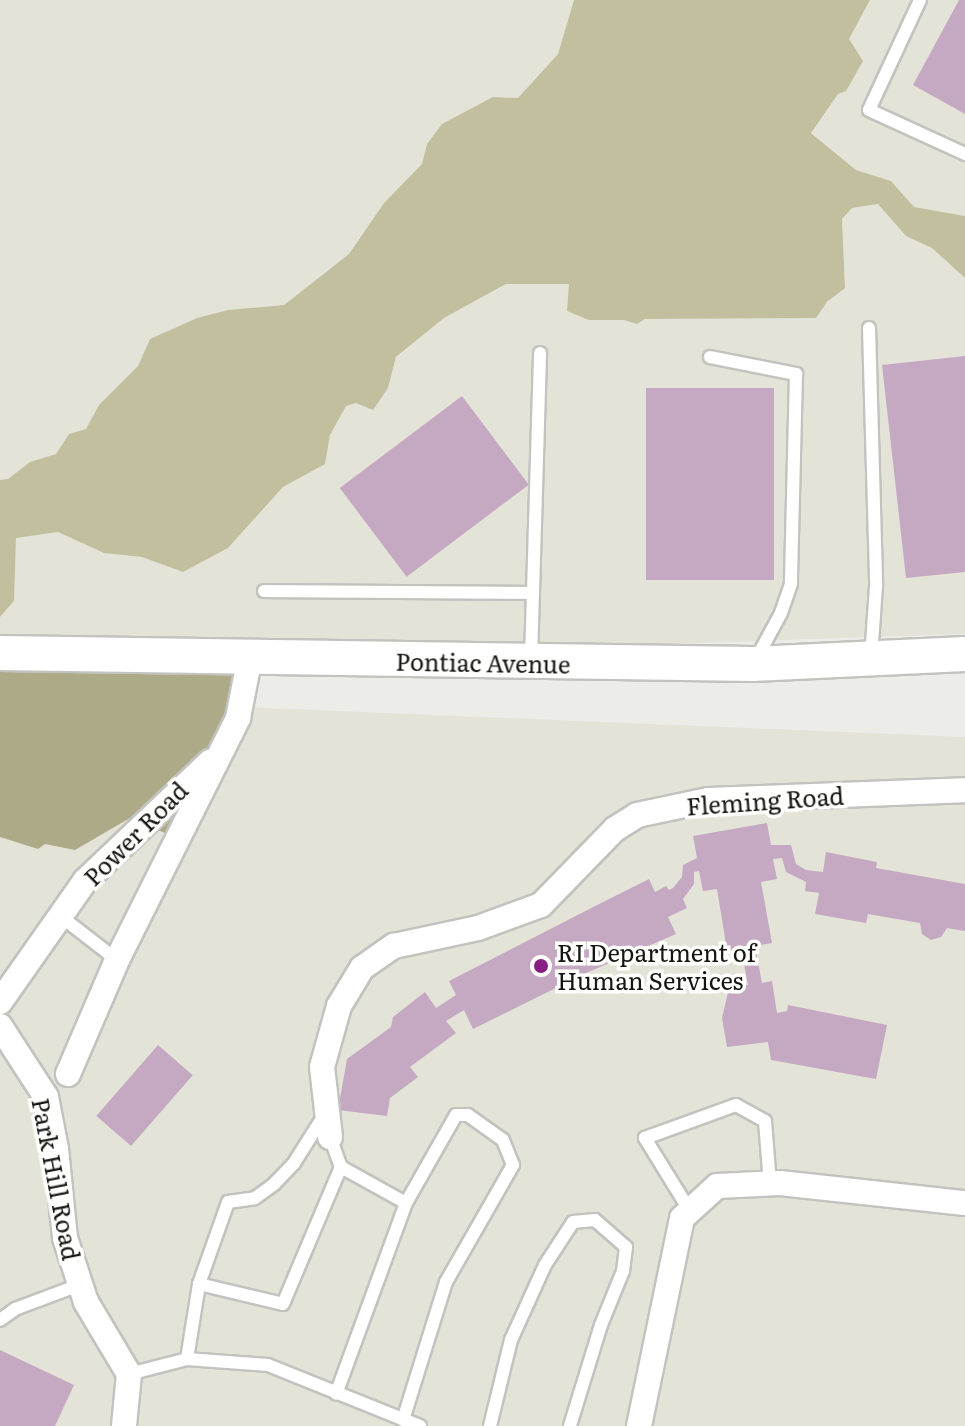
<!DOCTYPE html>
<style>
body{margin:0}
#map{position:relative;width:965px;height:1426px;overflow:hidden;background:#ecece9;font-family:Literata,serif}
div>[style]{position:absolute}
[style*='--x']{left:calc(var(--x)*1px);top:calc(var(--y)*1px);width:calc(var(--w)*1px);rotate:calc(var(--a)*1deg)}
.built>*{inset:0;background:#e4e3d8}
.green>*{inset:0;background:#c2bf9f}
.forest>*{inset:0;background:#adaa88}
.building>*{inset:0;background:#c5a9c2;transform-origin:0 0}
.roads{filter:drop-shadow(2px 0 #c2c2bf) drop-shadow(-2px 0 #c2c2bf) drop-shadow(0 2px #c2c2bf) drop-shadow(0 -2px #c2c2bf)}
.service>*{height:12px;margin:-6px;padding:0 6px;transform-origin:6px;border-radius:6px;background:#fff}
.minor>*{height:24px;margin:-12px;padding:0 12px;transform-origin:12px;border-radius:12px;background:#fff}
.secondary>*{height:34px;margin:-17px;padding:0 17px;transform-origin:17px;border-radius:17px;background:#fff}
.dots>*{width:22px;height:22px;translate:-50% -50%;box-sizing:border-box;border:4px solid #fffffe;border-radius:50%}
span{translate:-50% -50%;white-space:nowrap;text-align:center;line-height:1.15;-webkit-text-stroke:7px #fffffe;paint-order:stroke}
.street-label{font-size:24px;color:#151514}
.poi-label{font-size:24px;color:#151514}
.left{translate:0 -50%;text-align:left}
</style>
<div id="map">
<div class="built">
<i style="clip-path:polygon(0 0,574px 0,558px 54px,518px 98px,493px 97px,427px 144px,422px 164px,384px 203px,349px 254px,284px 305px,228px 310px,197px 318px,150px 339px,138px 366px,99px 405px,86px 429px,69px 434px,56px 454px,30px 462px,8px 479px,0 480px)"></i>
<i style="clip-path:polygon(870px 0,965px 0,965px 216px,914px 207px,891px 181px,856px 170px,811px 132px,838px 94px,849px 39px)"></i>
<i style="clip-path:polygon(878px 204px,906px 236px,932px 248px,965px 278px,965px 634px,251px 658px,0 654px,0 617px,14px 601px,16px 538px,58px 532px,104px 553px,143px 557px,183px 572px,228px 548px,283px 487px,325px 464px,330px 435px,346px 405px,388px 388px,396px 358px,444px 318px,507px 284px,570px 284px,589px 320px,624px 320px,637px 324px,645px 319px,819px 310px,845px 287px,842px 219px,852px 208px)"></i>
<i style="clip-path:polygon(167px 704px,965px 737px,965px 1426px,0 1426px,0 710px)"></i>
</div>
<div class="green">
<i style="clip-path:polygon(574px 0,870px 0,849px 39px,863px 61px,846px 91px,838px 94px,811px 133px,856px 170px,891px 181px,914px 207px,965px 216px,965px 278px,932px 248px,906px 236px,878px 204px,852px 208px,842px 219px,845px 288px,827px 302px,816px 318px,645px 319px,637px 324px,624px 320px,589px 320px,567px 311px,569px 284px,506px 284px,444px 318px,396px 357px,388px 388px,373px 410px,356px 403px,346px 406px,330px 435px,325px 464px,283px 487px,228px 548px,183px 572px,142px 557px,104px 553px,58px 532px,16px 538px,14px 601px,0 617px,0 480px,8px 479px,30px 462px,56px 454px,69px 434px,86px 429px,99px 405px,138px 366px,150px 339px,197px 318px,228px 310px,284px 305px,349px 254px,384px 203px,422px 164px,427px 144px,442px 124px,493px 97px,518px 98px,558px 54px)"></i>
</div>
<div class="forest">
<i style="clip-path:polygon(0 654px,246px 667px,179px 839px,130px 818px,75px 850px,45px 844px,38px 849px,0 837px)"></i>
</div>
<div class="building">
<i style="clip-path:polygon(959px 0,965px 0,965px 114px,913px 85px)"></i>
<i style="clip-path:polygon(965px 356px,965px 572px,906px 578px,882px 365px)"></i>
<i style="left:646px;top:388px;width:128px;height:192px"></i>
<i style="left:462px;top:396px;width:111px;height:153px;rotate:53deg"></i>
<i style="clip-path:polygon(767px 823px,771px 845px,791px 845px,796px 864px,806px 870px,823px 872px,826px 852px,877px 862px,876px 868px,965px 884px,965px 931px,947px 928px,941px 937px,931px 940px,922px 934px,920px 923px,868px 914px,866px 923px,815px 914px,819px 893px,805px 891px,806px 882px,786px 872px,782px 858px,773px 859px,777px 879px,761px 882px,772px 943px,755px 946px,762px 983px,772px 981px,777px 1013px,787px 1011px,788px 1005px,887px 1025px,876px 1079px,771px 1060px,768px 1042px,727px 1047px,722px 1018px,729px 988px,748px 985px,741px 948px,727px 950px,717px 889px,703px 891px,699px 871px,694px 872px,694px 884px,683px 899px,687px 908px,668px 917px,676px 934px,584px 974px,584px 983px,577px 991px,567px 991px,560px 986px,473px 1029px,464px 1010px,446px 1021px,456px 1033px,410px 1067px,418px 1077px,390px 1098px,387px 1116px,338px 1110px,347px 1059px,391px 1027px,393px 1017px,425px 992px,436px 1008px,456px 995px,449px 981px,603px 902px,649px 879px,655px 892px,666px 886px,669px 890px,673px 888px,682px 877px,683px 865px,697px 858px,693px 836px)"></i>
<i style="left:158px;top:1045px;width:46px;height:94px;rotate:41deg"></i>
<i style="clip-path:polygon(0 1350px,74px 1385px,55px 1426px,0 1426px)"></i>
</div>
<div class="roads">
<div class="service">
<i style="--x:920;--y:0;--w:121;--a:114.9"></i>
<i style="--x:869;--y:110;--w:106;--a:24.6"></i>
<i style="--x:869;--y:328;--w:258;--a:88.4"></i>
<i style="--x:876;--y:586;--w:71;--a:94"></i>
<i style="--x:710;--y:357;--w:88;--a:11.2"></i>
<i style="--x:796;--y:374;--w:210;--a:91.4"></i>
<i style="--x:791;--y:584;--w:31;--a:109"></i>
<i style="--x:781;--y:613;--w:55;--a:118.4"></i>
<i style="--x:264;--y:591;--w:269;--a:0.4"></i>
<i style="--x:531;--y:659;--w:306;--a:-88.3"></i>
<i style="--x:59;--y:915;--w:73;--a:37.8"></i>
<i style="--x:330;--y:1137;--w:32;--a:70"></i>
<i style="--x:690;--y:1211;--w:86;--a:-121.7"></i>
<i style="--x:645;--y:1138;--w:97;--a:-19.9"></i>
<i style="--x:736;--y:1105;--w:33;--a:29"></i>
<i style="--x:765;--y:1121;--w:63;--a:85.5"></i>
<i style="--x:199;--y:1284;--w:87;--a:-70.5"></i>
<i style="--x:228;--y:1202;--w:27;--a:-8"></i>
<i style="--x:255;--y:1198;--w:24;--a:-36"></i>
<i style="--x:274;--y:1184;--w:29;--a:-46"></i>
<i style="--x:294;--y:1163;--w:58;--a:-57.7"></i>
<i style="--x:0;--y:1320;--w:19;--a:-36"></i>
<i style="--x:15;--y:1309;--w:68;--a:-20.6"></i>
<i style="--x:187;--y:1359;--w:76;--a:-80.9"></i>
<i style="--x:199;--y:1284;--w:86;--a:13.4"></i>
<i style="--x:283;--y:1304;--w:149;--a:-67.1"></i>
<i style="--x:341;--y:1167;--w:74;--a:29"></i>
<i style="--x:406;--y:1203;--w:203;--a:110.1"></i>
<i style="--x:129;--y:1374;--w:60;--a:-14.5"></i>
<i style="--x:187;--y:1359;--w:81;--a:4.2"></i>
<i style="--x:268;--y:1365;--w:164;--a:21.9"></i>
<i style="--x:403;--y:1420;--w:145;--a:-72.7"></i>
<i style="--x:446;--y:1282;--w:135;--a:-60.2"></i>
<i style="--x:513;--y:1165;--w:27;--a:-112"></i>
<i style="--x:503;--y:1140;--w:43;--a:-144.5"></i>
<i style="--x:468;--y:1115;--w:12;--a:180"></i>
<i style="--x:456;--y:1115;--w:101;--a:119.6"></i>
<i style="--x:490;--y:1426;--w:89;--a:-76.3"></i>
<i style="--x:511;--y:1340;--w:82;--a:-65.6"></i>
<i style="--x:545;--y:1265;--w:51;--a:-56.9"></i>
<i style="--x:573;--y:1222;--w:22;--a:-5"></i>
<i style="--x:595;--y:1220;--w:41;--a:41.1"></i>
<i style="--x:626;--y:1247;--w:24;--a:97"></i>
<i style="--x:623;--y:1271;--w:58;--a:112.2"></i>
<i style="--x:601;--y:1325;--w:106;--a:107.1"></i>
</div>
<div class="minor">
<i style="--x:0;--y:1002;--w:148;--a:-54.9"></i>
<i style="--x:85;--y:881;--w:173;--a:-43.6"></i>
<i style="--x:0;--y:1026;--w:85;--a:57.1"></i>
<i style="--x:46;--y:1097;--w:53;--a:79.1"></i>
<i style="--x:56;--y:1149;--w:89;--a:84.2"></i>
<i style="--x:65;--y:1238;--w:67;--a:71.8"></i>
<i style="--x:86;--y:1302;--w:84;--a:59.2"></i>
<i style="--x:129;--y:1374;--w:52;--a:95.5"></i>
<i style="--x:68;--y:1074;--w:124;--a:-66.7"></i>
<i style="--x:117;--y:960;--w:271;--a:-63.4"></i>
<i style="--x:238;--y:718;--w:62;--a:-78.9"></i>
<i style="--x:330;--y:1137;--w:70;--a:-96.5"></i>
<i style="--x:322;--y:1067;--w:63;--a:-74.4"></i>
<i style="--x:339;--y:1006;--w:44;--a:-58.8"></i>
<i style="--x:362;--y:968;--w:39;--a:-35"></i>
<i style="--x:394;--y:946;--w:86;--a:-12.1"></i>
<i style="--x:478;--y:928;--w:67;--a:-20.1"></i>
<i style="--x:541;--y:905;--w:106;--a:-45.8"></i>
<i style="--x:615;--y:829;--w:26;--a:-32"></i>
<i style="--x:637;--y:815;--w:73;--a:-11.9"></i>
<i style="--x:708;--y:800;--w:257;--a:-2.2"></i>
<i style="--x:639;--y:1426;--w:212;--a:-78.3"></i>
<i style="--x:682;--y:1218;--w:47;--a:-42.4"></i>
<i style="--x:717;--y:1186;--w:63;--a:-2.7"></i>
<i style="--x:780;--y:1183;--w:186;--a:6.2"></i>
</div>
<div class="secondary">
<i style="--x:0;--y:653;--w:753;--a:0.84"></i>
<i style="--x:753;--y:664;--w:212;--a:-2.7"></i>
</div>
</div>
<div class="dots">
<i style="left:541px;top:966px;background:#871e84"></i>
</div>
<div class="street-label">
<span style="left:483px;top:662px;rotate:1deg">Pontiac Avenue</span>
<span style="left:765px;top:800px;rotate:-4deg">Fleming Road</span>
<span style="left:135px;top:833px;rotate:-45deg">Power Road</span>
<span style="left:57px;top:1179px;rotate:79deg">Park Hill Road</span>
</div>
<div class="poi-label">
<span class="left" style="left:557px;top:966px">RI Department of<br>Human Services</span>
</div>
</div>
